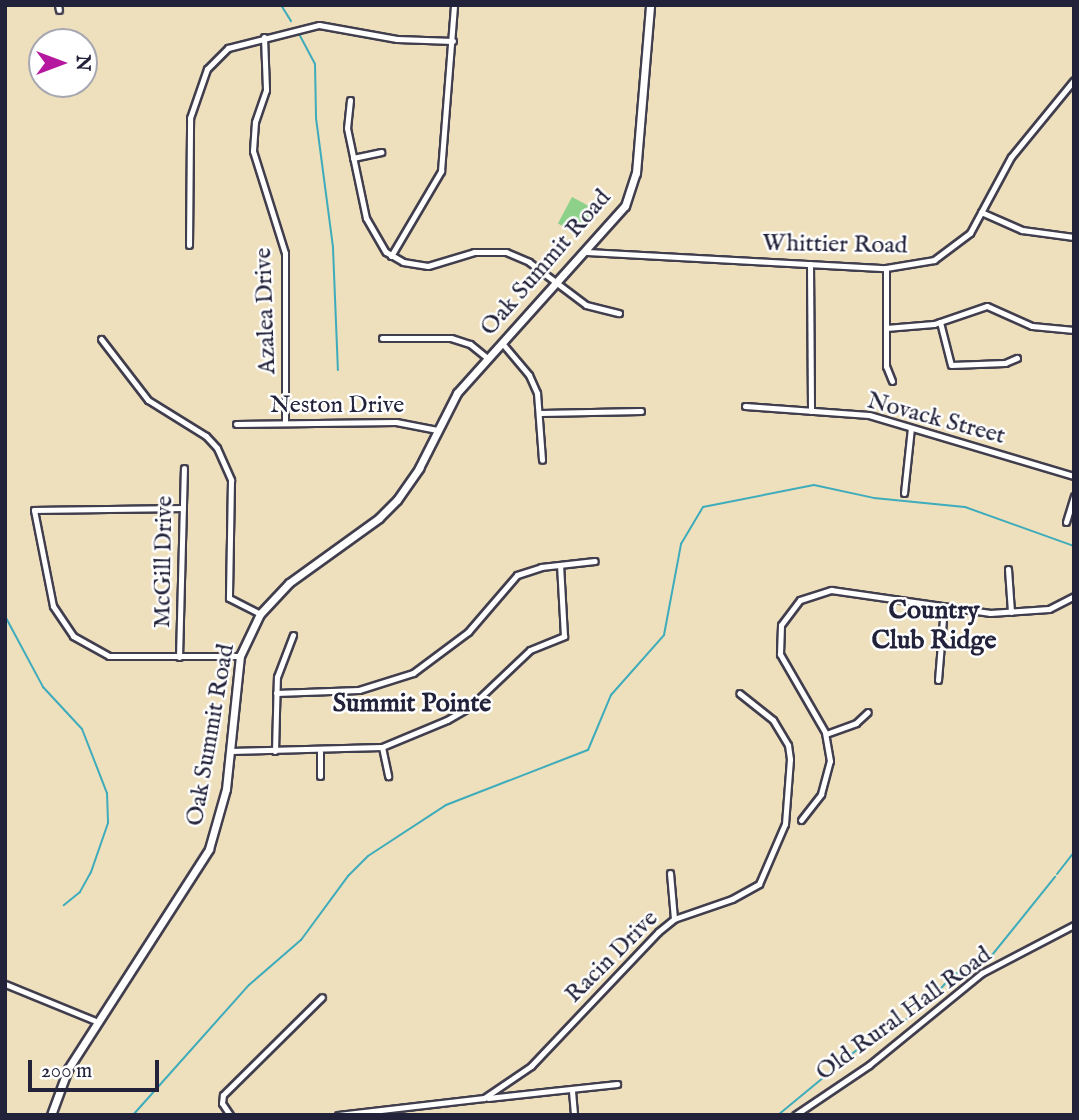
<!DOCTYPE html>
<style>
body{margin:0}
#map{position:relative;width:1079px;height:1120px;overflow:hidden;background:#eedfbd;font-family:"IM FELL English",serif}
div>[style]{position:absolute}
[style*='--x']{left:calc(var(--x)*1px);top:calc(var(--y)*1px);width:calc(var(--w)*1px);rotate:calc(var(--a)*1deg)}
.green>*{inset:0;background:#8cd089;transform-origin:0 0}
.stream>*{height:2px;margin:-1px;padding:0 1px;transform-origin:1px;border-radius:1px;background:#3eacbb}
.roads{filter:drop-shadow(2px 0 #413e4e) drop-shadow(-2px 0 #413e4e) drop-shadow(0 2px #413e4e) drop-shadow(0 -2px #413e4e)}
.minor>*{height:5px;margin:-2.5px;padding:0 2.5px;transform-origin:2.5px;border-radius:2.5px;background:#fff}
.major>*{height:7px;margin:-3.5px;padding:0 3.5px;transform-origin:3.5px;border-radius:3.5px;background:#fff}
span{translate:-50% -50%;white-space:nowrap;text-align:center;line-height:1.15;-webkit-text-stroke:5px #fff;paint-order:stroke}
.street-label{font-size:24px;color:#22223b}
.neighbourhood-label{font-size:26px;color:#22223b;font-weight:700}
.frame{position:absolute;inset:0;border:7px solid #22223b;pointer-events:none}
.north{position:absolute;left:28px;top:28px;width:70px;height:70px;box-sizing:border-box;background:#fff;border:2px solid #a7a7b1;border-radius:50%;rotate:90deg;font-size:19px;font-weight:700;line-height:28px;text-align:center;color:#22223b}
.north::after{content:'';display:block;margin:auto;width:24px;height:32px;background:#b5179e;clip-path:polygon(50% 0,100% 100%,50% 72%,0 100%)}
.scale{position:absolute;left:28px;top:1060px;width:131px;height:32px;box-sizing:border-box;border:4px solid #22223b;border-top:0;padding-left:9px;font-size:21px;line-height:24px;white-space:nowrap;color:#22223b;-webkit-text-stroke:5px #fff;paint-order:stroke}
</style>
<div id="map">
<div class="green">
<i style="left:572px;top:197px;width:24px;height:30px;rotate:28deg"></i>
</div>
<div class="stream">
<i style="--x:281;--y:5;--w:19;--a:58"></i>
<i style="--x:298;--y:32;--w:36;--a:62"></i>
<i style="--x:315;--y:64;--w:54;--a:88.9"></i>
<i style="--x:316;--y:118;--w:131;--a:82.5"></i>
<i style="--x:333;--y:248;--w:122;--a:87.7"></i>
<i style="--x:5;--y:616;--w:81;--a:61.8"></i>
<i style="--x:43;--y:687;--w:57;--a:47.1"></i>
<i style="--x:82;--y:729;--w:69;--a:68.7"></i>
<i style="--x:107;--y:793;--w:30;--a:88"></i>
<i style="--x:108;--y:823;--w:52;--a:109.1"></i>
<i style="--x:91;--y:872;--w:23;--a:119"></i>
<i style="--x:80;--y:892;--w:21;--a:141"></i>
<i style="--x:1074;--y:793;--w:14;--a:90"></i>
<i style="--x:1057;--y:874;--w:28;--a:-52"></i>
<i style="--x:988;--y:960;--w:107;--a:-51.1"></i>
<i style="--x:133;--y:1115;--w:174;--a:-48.3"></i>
<i style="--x:249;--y:985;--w:69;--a:-40.9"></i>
<i style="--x:301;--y:940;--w:79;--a:-53.7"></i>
<i style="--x:348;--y:876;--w:28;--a:-45"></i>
<i style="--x:368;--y:856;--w:93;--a:-33.2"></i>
<i style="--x:446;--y:805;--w:152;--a:-21.2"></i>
<i style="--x:588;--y:750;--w:60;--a:-67.3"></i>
<i style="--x:611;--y:695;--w:80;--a:-48.5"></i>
<i style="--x:664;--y:635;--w:93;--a:-79.4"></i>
<i style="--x:681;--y:544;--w:43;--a:-59.3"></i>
<i style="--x:703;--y:507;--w:113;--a:-11.2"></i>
<i style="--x:814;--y:485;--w:61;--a:12.2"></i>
<i style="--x:874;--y:498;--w:91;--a:5.6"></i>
<i style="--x:965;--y:507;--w:116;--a:19.7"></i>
<i style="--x:778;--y:1115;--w:104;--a:-39.5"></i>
<i style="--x:858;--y:1049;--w:74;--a:-31.8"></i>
<i style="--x:921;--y:1010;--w:50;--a:-47.4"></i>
<i style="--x:955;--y:973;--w:9;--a:6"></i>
<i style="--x:964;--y:974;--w:14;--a:-34"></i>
</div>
<div class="roads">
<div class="minor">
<i style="--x:58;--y:5;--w:5;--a:79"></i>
<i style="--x:264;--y:37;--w:53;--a:87.8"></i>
<i style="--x:266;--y:90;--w:34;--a:109"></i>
<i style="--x:255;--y:122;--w:29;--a:94"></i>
<i style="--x:253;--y:151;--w:107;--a:72.6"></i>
<i style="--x:285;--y:253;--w:170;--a:90"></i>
<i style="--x:350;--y:100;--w:28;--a:96"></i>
<i style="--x:347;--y:128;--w:92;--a:78.1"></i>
<i style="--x:366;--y:218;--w:39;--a:60"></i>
<i style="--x:386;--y:252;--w:20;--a:30"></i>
<i style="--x:403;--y:262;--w:25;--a:9"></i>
<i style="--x:428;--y:266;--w:48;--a:-16.9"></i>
<i style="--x:474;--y:252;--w:32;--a:0"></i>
<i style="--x:506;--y:252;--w:25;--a:23"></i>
<i style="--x:529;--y:262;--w:71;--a:37"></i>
<i style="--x:586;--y:305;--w:34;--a:14"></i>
<i style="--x:353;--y:158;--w:29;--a:-12"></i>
<i style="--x:981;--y:212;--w:45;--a:23.7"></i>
<i style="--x:1022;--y:230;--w:52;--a:7.7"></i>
<i style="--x:189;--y:245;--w:127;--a:-89.5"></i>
<i style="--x:190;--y:118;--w:52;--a:-70.9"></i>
<i style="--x:207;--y:69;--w:30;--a:-45"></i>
<i style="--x:228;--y:48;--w:94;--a:-14.2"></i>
<i style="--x:319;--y:25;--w:79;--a:10.2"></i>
<i style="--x:397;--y:39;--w:56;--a:2"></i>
<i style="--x:587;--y:252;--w:299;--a:3.1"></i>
<i style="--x:886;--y:268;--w:49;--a:-9.5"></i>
<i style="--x:934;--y:260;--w:45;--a:-36.9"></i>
<i style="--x:970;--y:233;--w:86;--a:-61.7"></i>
<i style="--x:1011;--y:157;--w:99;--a:-50.7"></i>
<i style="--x:391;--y:256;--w:99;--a:-59.5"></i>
<i style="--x:441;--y:171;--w:166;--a:-85.5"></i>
<i style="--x:810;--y:264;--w:147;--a:89.6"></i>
<i style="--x:886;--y:268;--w:98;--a:90"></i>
<i style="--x:886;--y:366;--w:16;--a:68"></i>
<i style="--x:940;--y:322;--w:44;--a:75.7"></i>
<i style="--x:951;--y:365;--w:54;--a:-2.1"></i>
<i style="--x:1005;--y:363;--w:13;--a:-23"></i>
<i style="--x:886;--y:328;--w:48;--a:-4.8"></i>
<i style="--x:934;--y:324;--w:56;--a:-18.8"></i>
<i style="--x:987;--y:306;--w:49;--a:24"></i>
<i style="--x:1032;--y:326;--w:42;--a:5.4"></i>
<i style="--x:382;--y:338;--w:69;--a:0"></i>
<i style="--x:451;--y:338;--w:20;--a:18"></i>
<i style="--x:470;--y:344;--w:22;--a:39"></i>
<i style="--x:101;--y:339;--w:77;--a:52.4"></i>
<i style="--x:148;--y:400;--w:68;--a:31.8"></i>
<i style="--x:206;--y:436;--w:16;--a:47"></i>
<i style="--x:217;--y:448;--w:35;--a:66"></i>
<i style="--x:231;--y:480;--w:118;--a:91"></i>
<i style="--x:229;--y:598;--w:35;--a:27"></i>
<i style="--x:502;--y:343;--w:42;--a:49.8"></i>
<i style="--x:529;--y:375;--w:20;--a:66"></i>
<i style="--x:537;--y:393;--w:67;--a:85.7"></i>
<i style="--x:745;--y:406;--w:124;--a:4.2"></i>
<i style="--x:869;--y:415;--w:214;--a:16.6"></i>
<i style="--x:541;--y:413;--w:100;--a:-1.1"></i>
<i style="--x:236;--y:424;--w:160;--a:-0.7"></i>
<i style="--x:396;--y:422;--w:42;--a:11"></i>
<i style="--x:904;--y:493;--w:65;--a:-83.9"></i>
<i style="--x:183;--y:508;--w:149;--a:179.2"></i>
<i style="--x:34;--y:510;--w:98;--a:78.8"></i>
<i style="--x:53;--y:606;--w:36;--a:56"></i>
<i style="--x:73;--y:636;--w:41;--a:29.1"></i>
<i style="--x:109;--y:656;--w:131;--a:0"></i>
<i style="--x:1066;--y:522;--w:27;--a:-73"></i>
<i style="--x:1008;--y:569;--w:43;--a:86"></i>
<i style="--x:179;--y:657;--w:189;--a:-88.5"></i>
<i style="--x:938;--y:680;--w:73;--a:-85.3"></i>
<i style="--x:276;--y:693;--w:83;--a:-2.1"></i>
<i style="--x:359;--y:690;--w:57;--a:-17.5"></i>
<i style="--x:413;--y:673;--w:69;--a:-36.7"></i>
<i style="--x:468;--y:632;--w:75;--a:-49.3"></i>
<i style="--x:517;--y:575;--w:25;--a:-18"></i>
<i style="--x:541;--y:567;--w:54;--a:-6.3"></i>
<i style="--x:826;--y:734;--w:32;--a:-20"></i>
<i style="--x:856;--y:723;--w:16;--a:-43"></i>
<i style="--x:382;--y:747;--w:30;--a:78"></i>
<i style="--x:230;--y:751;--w:152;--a:-1.5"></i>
<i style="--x:382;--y:747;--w:70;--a:-22.6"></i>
<i style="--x:447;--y:720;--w:28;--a:-30"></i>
<i style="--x:471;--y:706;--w:81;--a:-43.5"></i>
<i style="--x:530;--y:650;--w:37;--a:-22"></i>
<i style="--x:564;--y:636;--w:71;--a:-93.2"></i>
<i style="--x:275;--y:751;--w:74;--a:-88.5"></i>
<i style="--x:277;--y:677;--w:45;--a:-69.1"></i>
<i style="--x:320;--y:776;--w:24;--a:-90"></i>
<i style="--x:801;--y:820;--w:33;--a:-52"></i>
<i style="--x:821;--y:794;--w:34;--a:-75"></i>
<i style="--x:830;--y:761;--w:29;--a:-100"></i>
<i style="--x:825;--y:732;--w:90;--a:-120"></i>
<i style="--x:780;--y:654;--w:29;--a:-88"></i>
<i style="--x:781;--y:625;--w:31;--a:-53"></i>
<i style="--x:800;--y:600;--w:33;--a:-18"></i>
<i style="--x:831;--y:590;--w:161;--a:8.2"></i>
<i style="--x:990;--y:613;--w:59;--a:-3.9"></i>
<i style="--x:1049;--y:609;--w:28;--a:-27"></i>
<i style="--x:670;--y:873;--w:46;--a:85"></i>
<i style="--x:5;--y:984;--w:100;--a:22.2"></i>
<i style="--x:572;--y:1091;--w:24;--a:85"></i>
<i style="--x:488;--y:1098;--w:130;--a:-6.2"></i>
<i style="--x:230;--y:1115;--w:14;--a:-124"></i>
<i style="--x:222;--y:1103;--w:8;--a:-83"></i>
<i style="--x:223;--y:1095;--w:139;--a:-44.7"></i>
<i style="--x:338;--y:1115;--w:147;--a:-6.6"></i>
<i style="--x:484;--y:1098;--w:57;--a:-34.2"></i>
<i style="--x:531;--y:1066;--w:185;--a:-46.5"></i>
<i style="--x:658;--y:932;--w:21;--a:-39"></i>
<i style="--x:674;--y:919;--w:61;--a:-19"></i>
<i style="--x:732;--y:899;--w:31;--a:-29"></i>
<i style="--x:759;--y:884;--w:65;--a:-66.6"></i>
<i style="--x:785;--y:824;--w:65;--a:-85.6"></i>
<i style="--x:790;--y:759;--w:14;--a:-98"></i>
<i style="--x:788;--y:745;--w:29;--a:-121"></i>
<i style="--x:773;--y:720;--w:43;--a:-141.5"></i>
<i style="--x:795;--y:1115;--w:89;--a:-34"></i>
<i style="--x:869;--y:1065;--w:146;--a:-39.2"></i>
<i style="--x:982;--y:973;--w:104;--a:-27.6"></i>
</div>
<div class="major">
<i style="--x:51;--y:1115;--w:49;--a:-69.7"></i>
<i style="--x:68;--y:1069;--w:261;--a:-57.3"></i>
<i style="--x:209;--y:849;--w:62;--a:-74.2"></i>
<i style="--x:226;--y:789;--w:134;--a:-84"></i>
<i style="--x:240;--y:656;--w:47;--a:-64.5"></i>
<i style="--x:260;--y:614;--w:42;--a:-46.9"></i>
<i style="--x:289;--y:583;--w:111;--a:-35.8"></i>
<i style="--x:379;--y:518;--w:25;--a:-45"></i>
<i style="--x:397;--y:500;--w:39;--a:-55"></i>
<i style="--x:419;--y:468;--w:84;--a:-63.1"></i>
<i style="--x:457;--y:393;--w:251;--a:-48.1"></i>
<i style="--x:625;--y:206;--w:35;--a:-72"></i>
<i style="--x:636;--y:173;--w:169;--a:-85.2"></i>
</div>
</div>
<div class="street-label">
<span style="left:835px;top:245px;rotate:1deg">Whittier Road</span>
<span style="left:546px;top:263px;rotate:-49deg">Oak Summit Road</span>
<span style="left:266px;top:311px;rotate:-92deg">Azalea Drive</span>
<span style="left:337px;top:406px">Neston Drive</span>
<span style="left:936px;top:419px;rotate:15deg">Novack Street</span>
<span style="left:164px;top:562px;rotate:-89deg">McGill Drive</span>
<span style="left:211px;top:735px;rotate:-80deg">Oak Summit Road</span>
<span style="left:612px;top:957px;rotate:-45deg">Racin Drive</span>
<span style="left:904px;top:1014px;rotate:-36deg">Old Rural Hall Road</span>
</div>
<div class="neighbourhood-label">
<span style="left:934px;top:626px">Country<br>Club Ridge</span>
<span style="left:412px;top:704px">Summit Pointe</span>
</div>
<div class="frame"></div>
<div class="north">N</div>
<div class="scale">200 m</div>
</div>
